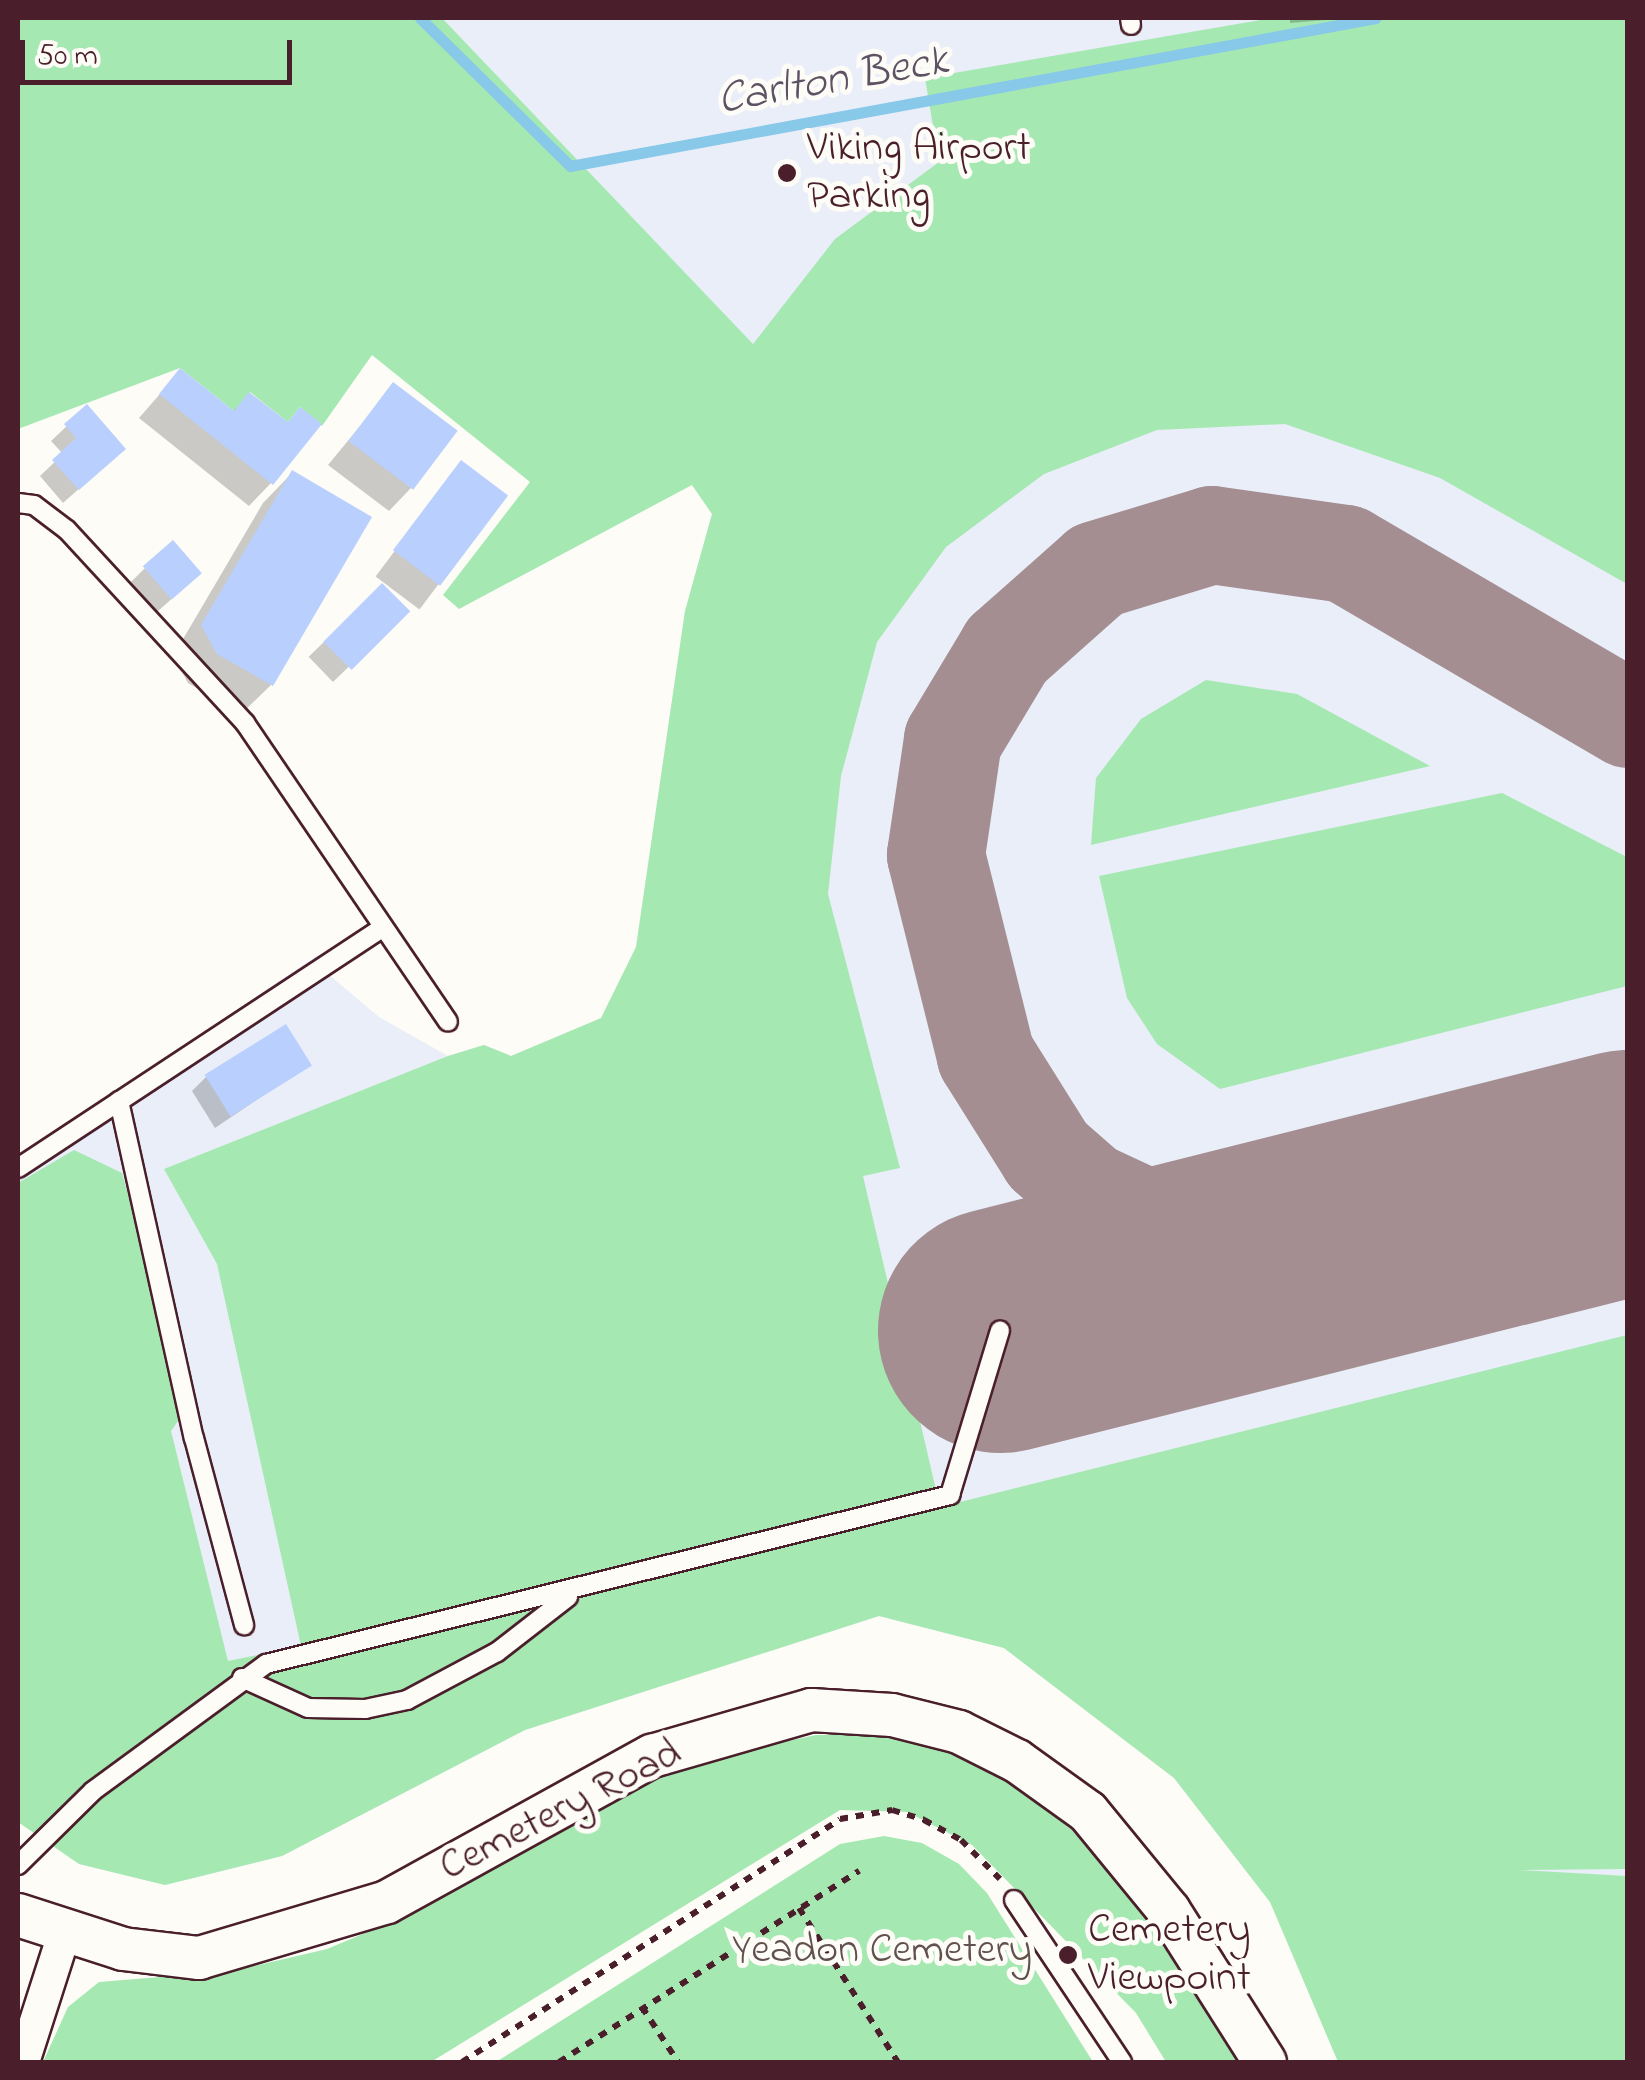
<!DOCTYPE html>
<style>
body{margin:0}
#map{position:relative;width:1645px;height:2080px;overflow:hidden;background:#fdfcf7;font-family:"Indie Flower",sans-serif}
div>[style]{position:absolute}
[style*='--x']{left:calc(var(--x)*1px);top:calc(var(--y)*1px);width:calc(var(--w)*1px);rotate:calc(var(--a)*1deg)}
.built>*{inset:0;background:#e9eef9}
.green>*{inset:0;background:#a6e8b2}
.shadow>*{inset:0;background:#0003;transform-origin:0 0}
.stream>*{height:11px;margin:-5.5px;padding:0 5.5px;transform-origin:5.5px;border-radius:5.5px;background:#88c8e9}
.taxiway>*{height:98px;margin:-49px;padding:0 49px;transform-origin:49px;border-radius:49px;background:#a48e91}
.runway>*{height:245px;margin:-122.5px;padding:0 122.5px;transform-origin:122.5px;border-radius:122.5px;background:#a48e91}
.building>*{inset:0;background:#b9cffe;transform-origin:0 0}
.path>*{height:6px;margin-top:-3px;transform-origin:0;background:repeating-linear-gradient(90deg,#4a1f2b 0 8px,transparent 0 16px)}
.roads{filter:drop-shadow(2px 0 #4a1f2b) drop-shadow(-2px 0 #4a1f2b) drop-shadow(0 2px #4a1f2b) drop-shadow(0 -2px #4a1f2b)}
.service>*{height:18px;margin:-9px;padding:0 9px;transform-origin:9px;border-radius:9px;background:#fdfcf7}
.minor>*{height:32px;margin:-16px;padding:0 16px;transform-origin:16px;border-radius:16px;background:#fdfcf7}
.tertiary>*{height:42px;margin:-21px;padding:0 21px;transform-origin:21px;border-radius:21px;background:#fdfcf7}
.dots>*{width:28px;height:28px;translate:-50% -50%;box-sizing:border-box;border:5px solid #fdfcf7;border-radius:50%}
span{translate:-50% -50%;white-space:nowrap;text-align:center;line-height:1.15;-webkit-text-stroke:10px #fdfcf7;paint-order:stroke}
.poi-label{font-size:42px;color:#4a1f2b}
.left{translate:0 -50%;text-align:left}
.street-label{font-size:42px;color:#4a1f2b}
.park-label{font-size:42px;color:#61514d}
.water-label{font-size:45px;color:#5d5264;font-style:italic}
.frame{position:absolute;inset:0;border:20px solid #4a1f2b;pointer-events:none}
.scale{position:absolute;left:20px;top:40px;width:272px;height:45px;box-sizing:border-box;border:5px solid #4a1f2b;border-top:0;padding-left:12px;font-size:30px;line-height:35px;white-space:nowrap;color:#4a1f2b;-webkit-text-stroke:8px #fdfcf7;paint-order:stroke}
</style>
<div id="map">
<div class="built">
<i style="clip-path:polygon(442px 18px,1627px 18px,1627px 1876px,1488px 1870px,1270px 1902px,1174px 1778px,1004px 1648px,879px 1616px,525px 1730px,282px 1856px,165px 1885px,79px 1864px,18px 1822px,18px 1157px,318px 955px,328px 974px,379px 1017px,448px 1056px,484px 1045px,511px 1056px,601px 1019px,636px 947px,685px 611px,712px 514px,692px 485px,753px 345px)"></i>
</div>
<div class="green">
<i style="clip-path:polygon(18px 18px,442px 18px,753px 344px,835px 239px,939px 162px,925px 78px,1272px 18px,1627px 18px,1627px 584px,1440px 478px,1285px 424px,1157px 430px,1044px 474px,946px 547px,877px 642px,841px 776px,828px 894px,900px 1168px,863px 1176px,940px 1507px,1627px 1335px,1627px 1869px,1519px 1870px,1627px 1876px,1627px 2062px,1338px 2062px,1270px 1902px,1174px 1778px,1004px 1648px,879px 1616px,525px 1730px,282px 1856px,165px 1885px,79px 1864px,18px 1822px,18px 1183px,74px 1150px,122px 1173px,187px 1408px,171px 1431px,228px 1661px,301px 1646px,217px 1264px,164px 1169px,448px 1056px,484px 1045px,511px 1056px,601px 1018px,636px 947px,685px 611px,712px 514px,692px 485px,459px 609px,443px 595px,530px 482px,372px 355px,322px 426px,300px 407px,288px 422px,250px 392px,234px 411px,180px 368px,18px 429px)"></i>
<i style="clip-path:polygon(1206px 680px,1297px 694px,1430px 766px,1091px 845px,1096px 778px,1141px 719px)"></i>
<i style="clip-path:polygon(1502px 793px,1627px 857px,1627px 986px,1220px 1089px,1157px 1044px,1127px 998px,1099px 876px)"></i>
<i style="clip-path:polygon(816px 1735px,870px 1735px,936px 1746px,998px 1771px,1050px 1811px,1115px 1868px,1243px 2062px,1166px 2062px,1136px 2013px,972px 1845px,907px 1812px,840px 1810px,431px 2062px,43px 2062px,68px 2007px,99px 1982px,233px 1971px,327px 1949px,396px 1920px,648px 1781px,732px 1753px)"></i>
<i style="clip-path:polygon(884px 1836px,922px 1843px,959px 1864px,987px 1893px,1093px 2062px,496px 2062px,840px 1844px)"></i>
</div>
<div class="shadow">
<i style="clip-path:polygon(1290px 18px,1349px 18px,1290px 23px)"></i>
<i style="clip-path:polygon(180px 371px,232px 412px,250px 395px,271px 483px,249px 506px,139px 418px)"></i>
<i style="clip-path:polygon(393px 386px,411px 488px,389px 511px,328px 465px)"></i>
<i style="clip-path:polygon(87px 407px,108px 463px,63px 503px,40px 476px,63px 454px,51px 441px)"></i>
<i style="left:461px;top:463px;width:55px;height:142px;rotate:37deg"></i>
<i style="clip-path:polygon(292px 473px,368px 518px,271px 685px,241px 714px,188px 683px,173px 656px,263px 503px)"></i>
<i style="clip-path:polygon(145px 568px,185px 587px,157px 612px,131px 582px)"></i>
<i style="left:382px;top:586px;width:35px;height:102px;rotate:46deg"></i>
<i style="clip-path:polygon(308px 1065px,215px 1128px,192px 1091px,206px 1077px)"></i>
</div>
<div class="stream">
<i style="--x:420;--y:18;--w:211;--a:44.6"></i>
<i style="--x:570;--y:166;--w:819;--a:-10.4"></i>
</div>
<div class="taxiway">
<i style="--x:1364;--y:1238;--w:119;--a:176.2"></i>
<i style="--x:1245;--y:1246;--w:56;--a:-171.7"></i>
<i style="--x:1190;--y:1238;--w:111;--a:-155"></i>
<i style="--x:1089;--y:1191;--w:55;--a:-138.7"></i>
<i style="--x:1048;--y:1155;--w:117;--a:-122.1"></i>
<i style="--x:986;--y:1056;--w:207;--a:-104"></i>
<i style="--x:936;--y:855;--w:116;--a:-81.6"></i>
<i style="--x:953;--y:740;--w:105;--a:-59"></i>
<i style="--x:1007;--y:650;--w:120;--a:-41.6"></i>
<i style="--x:1097;--y:570;--w:120;--a:-16.9"></i>
<i style="--x:1212;--y:535;--w:135;--a:8.1"></i>
<i style="--x:1346;--y:554;--w:327;--a:30.3"></i>
</div>
<div class="runway">
<i style="--x:1000;--y:1330;--w:648;--a:-14.12"></i>
</div>
<div class="building">
<i style="clip-path:polygon(180px 368px,234px 411px,249px 392px,288px 422px,300px 407px,322px 424px,273px 485px,159px 394px)"></i>
<i style="left:393px;top:382px;width:81px;height:74px;rotate:37deg"></i>
<i style="clip-path:polygon(87px 404px,126px 449px,79px 490px,52px 460px,76px 438px,64px 424px)"></i>
<i style="left:461px;top:460px;width:59px;height:113px;rotate:37deg"></i>
<i style="clip-path:polygon(292px 470px,372px 517px,273px 686px,217px 654px,201px 625px)"></i>
<i style="left:173px;top:540px;width:44px;height:40px;rotate:49deg"></i>
<i style="left:382px;top:583px;width:40px;height:83px;rotate:45deg"></i>
<i style="left:286px;top:1024px;width:49px;height:96px;rotate:58deg"></i>
</div>
<div class="path">
<i style="--x:799;--y:1908;--w:183;--a:57.3"></i>
<i style="--x:642;--y:2007;--w:66;--a:56.8"></i>
<i style="--x:462;--y:2062;--w:449;--a:-32.7"></i>
<i style="--x:840;--y:1819;--w:53;--a:-9.8"></i>
<i style="--x:892;--y:1810;--w:34;--a:17"></i>
<i style="--x:924;--y:1820;--w:42;--a:28.4"></i>
<i style="--x:961;--y:1840;--w:55;--a:45"></i>
<i style="--x:559;--y:2062;--w:356;--a:-32.5"></i>
</div>
<div class="roads">
<div class="service">
<i style="--x:1130;--y:18;--w:7;--a:82"></i>
<i style="--x:18;--y:503;--w:16;--a:7"></i>
<i style="--x:34;--y:505;--w:41;--a:37.1"></i>
<i style="--x:67;--y:530;--w:263;--a:47.3"></i>
<i style="--x:245;--y:723;--w:361;--a:55.8"></i>
<i style="--x:119;--y:1101;--w:345;--a:77.5"></i>
<i style="--x:194;--y:1438;--w:194;--a:75"></i>
<i style="--x:18;--y:1168;--w:437;--a:-33.4"></i>
<i style="--x:242;--y:1678;--w:72;--a:24.4"></i>
<i style="--x:308;--y:1708;--w:57;--a:1"></i>
<i style="--x:365;--y:1709;--w:43;--a:-12.1"></i>
<i style="--x:407;--y:1700;--w:102;--a:-28.1"></i>
<i style="--x:497;--y:1652;--w:90;--a:-37.8"></i>
<i style="--x:18;--y:1865;--w:105;--a:-44.6"></i>
<i style="--x:93;--y:1791;--w:215;--a:-36.3"></i>
<i style="--x:266;--y:1664;--w:705;--a:-13.88"></i>
<i style="--x:950;--y:1495;--w:172;--a:-73.1"></i>
<i style="--x:1014;--y:1900;--w:195;--a:56.3"></i>
</div>
<div class="minor">
<i style="--x:23;--y:2062;--w:134;--a:-72.2"></i>
</div>
<div class="tertiary">
<i style="--x:18;--y:1915;--w:110;--a:17.9"></i>
<i style="--x:123;--y:1949;--w:77;--a:6.8"></i>
<i style="--x:199;--y:1958;--w:196;--a:-16.6"></i>
<i style="--x:387;--y:1902;--w:303;--a:-28.9"></i>
<i style="--x:652;--y:1756;--w:166;--a:-16.1"></i>
<i style="--x:811;--y:1710;--w:81;--a:3.5"></i>
<i style="--x:892;--y:1715;--w:69;--a:14.2"></i>
<i style="--x:959;--y:1732;--w:65;--a:26.6"></i>
<i style="--x:1017;--y:1761;--w:87;--a:35.7"></i>
<i style="--x:1088;--y:1812;--w:128;--a:50.7"></i>
<i style="--x:1169;--y:1911;--w:179;--a:57.6"></i>
</div>
</div>
<div class="dots">
<i style="left:787px;top:173px;background:#4a1f2b"></i>
<i style="left:1068px;top:1955px;background:#4a1f2b"></i>
</div>
<div class="poi-label">
<span class="left" style="left:807px;top:173px">Viking Airport<br>Parking</span>
<span class="left" style="left:1088px;top:1955px">Cemetery<br>Viewpoint</span>
</div>
<div class="street-label">
<span style="left:561px;top:1811px;rotate:-27deg">Cemetery Road</span>
</div>
<div class="park-label">
<span style="left:882px;top:1951px">Yeadon Cemetery</span>
</div>
<div class="water-label">
<span style="left:833px;top:82px;rotate:-10deg">Carlton Beck</span>
</div>
<div class="frame"></div>
<div class="scale">50 m</div>
</div>
